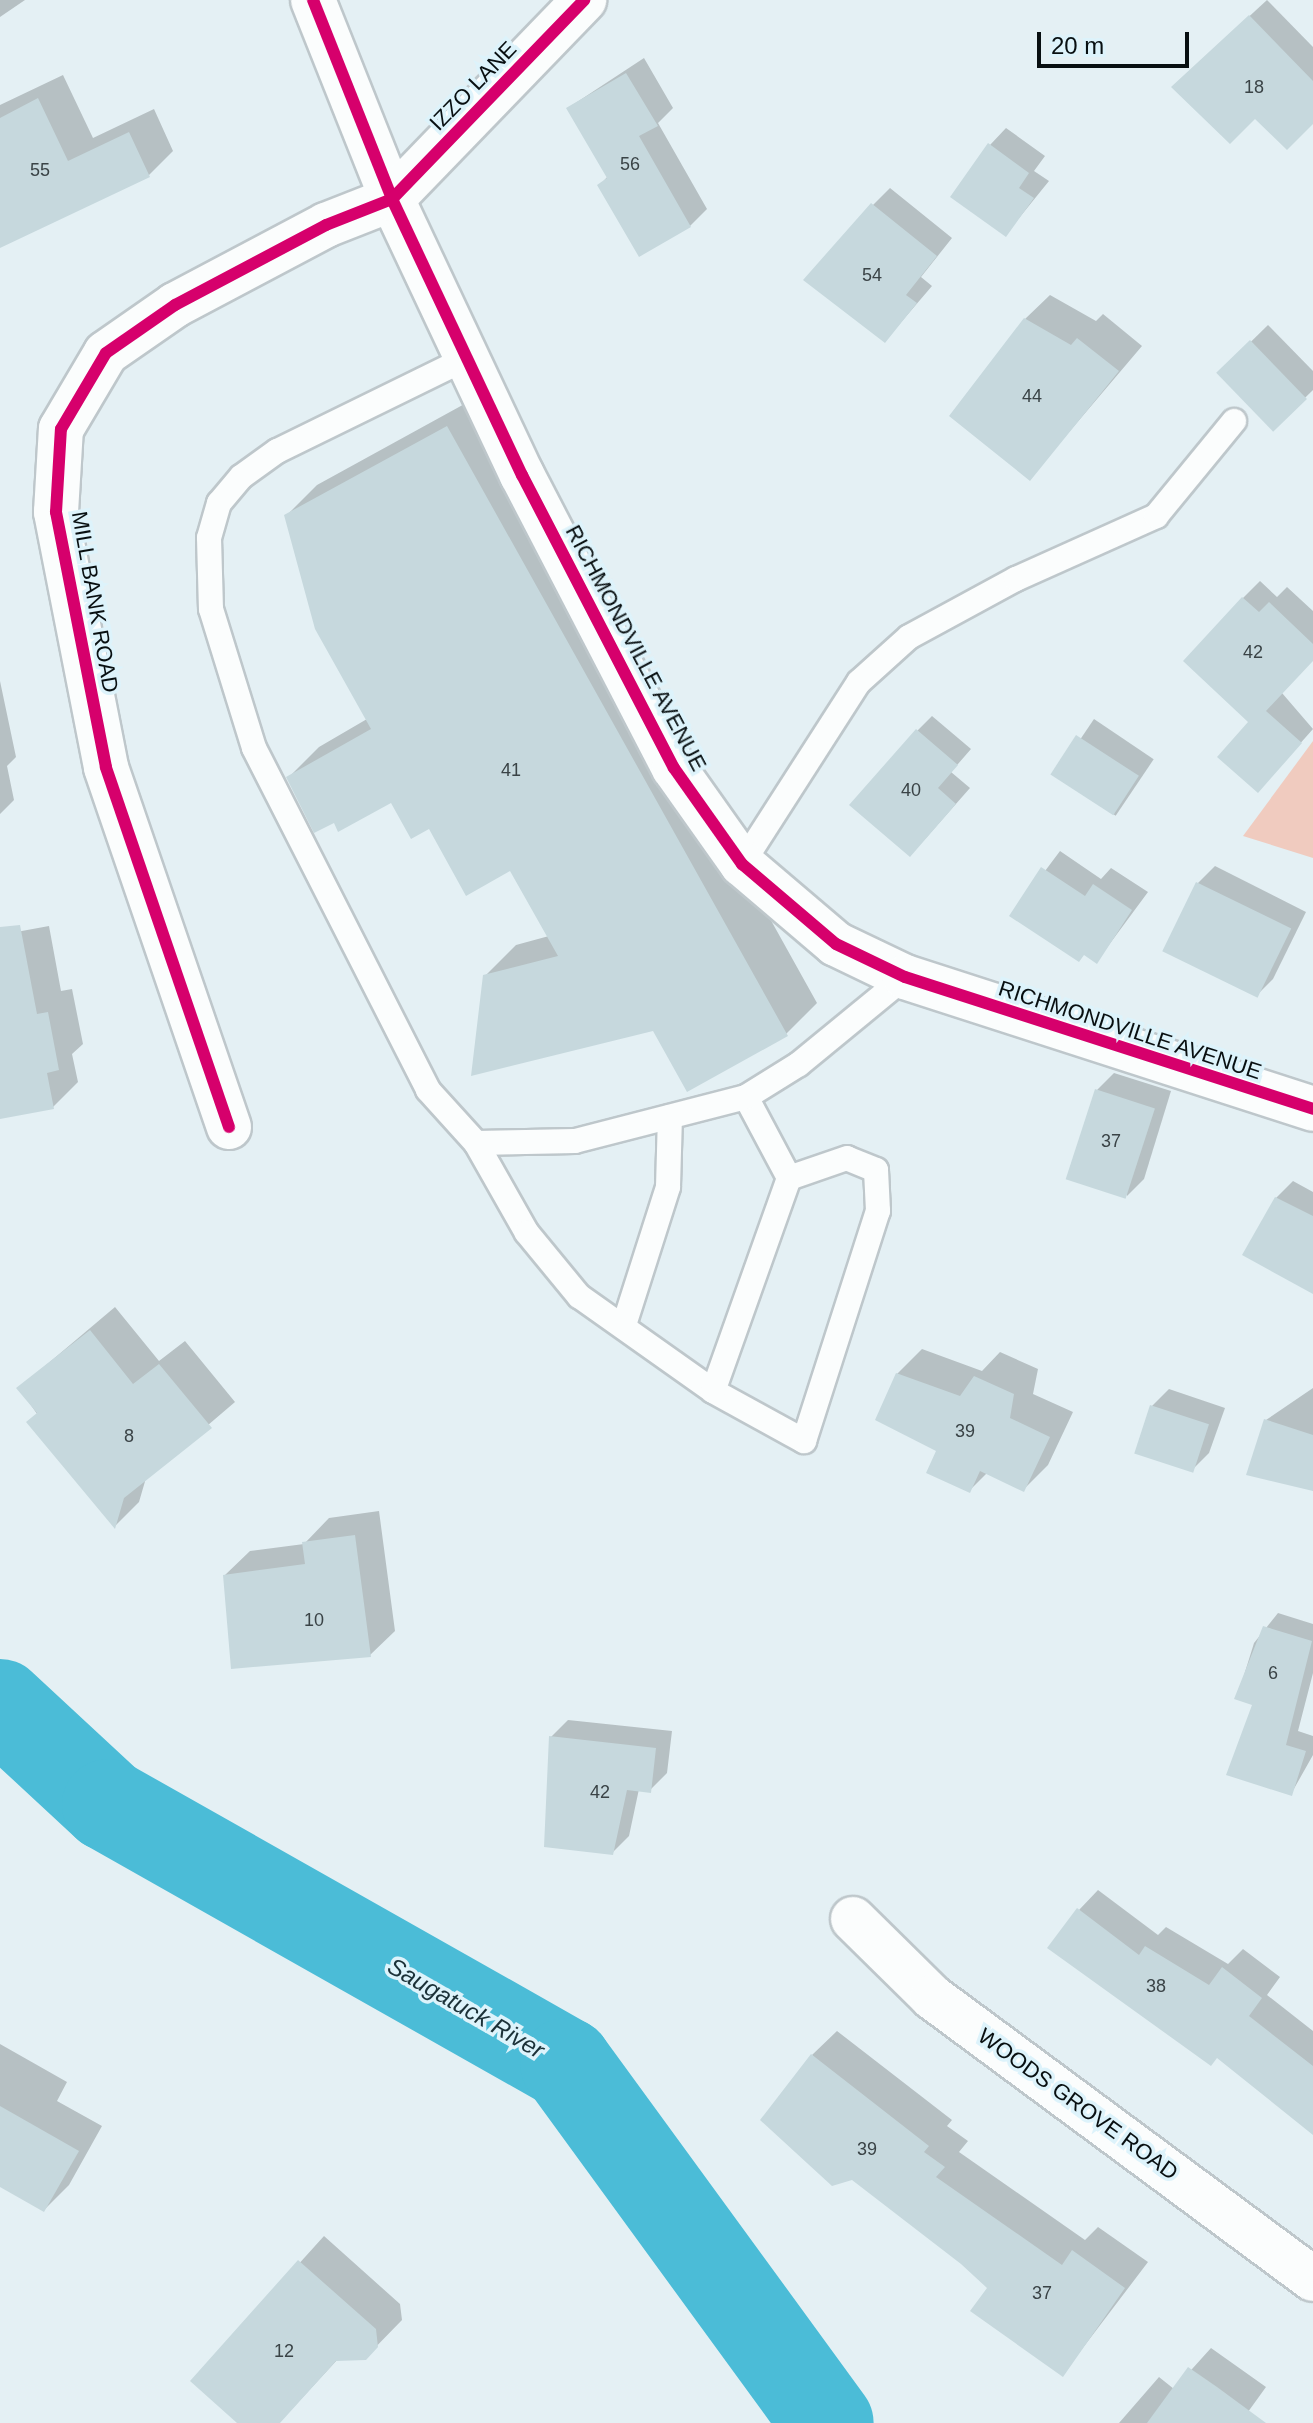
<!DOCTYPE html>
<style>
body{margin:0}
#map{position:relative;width:1313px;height:2423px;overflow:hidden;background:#e4f0f4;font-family:Arial,sans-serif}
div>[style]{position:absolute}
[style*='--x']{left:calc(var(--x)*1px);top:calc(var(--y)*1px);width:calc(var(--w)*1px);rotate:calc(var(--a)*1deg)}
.green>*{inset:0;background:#f0cbbf}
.shadow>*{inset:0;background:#0003;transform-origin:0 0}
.river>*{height:92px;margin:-46px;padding:0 46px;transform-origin:46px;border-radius:46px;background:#4bbcd7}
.building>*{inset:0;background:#c6d8dd;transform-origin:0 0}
.roads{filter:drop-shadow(2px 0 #bec7cb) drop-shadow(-2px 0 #bec7cb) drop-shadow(0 2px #bec7cb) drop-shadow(0 -2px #bec7cb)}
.service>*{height:24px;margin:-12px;padding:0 12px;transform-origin:12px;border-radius:12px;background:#fbfdfd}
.minor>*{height:44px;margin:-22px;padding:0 22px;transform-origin:22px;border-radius:22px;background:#fbfdfd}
.cycleway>*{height:12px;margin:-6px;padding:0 6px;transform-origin:6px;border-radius:6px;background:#d6006c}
span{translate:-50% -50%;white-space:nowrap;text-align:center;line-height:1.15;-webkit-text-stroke:7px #ddf3fb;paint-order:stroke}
.number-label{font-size:18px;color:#3a4346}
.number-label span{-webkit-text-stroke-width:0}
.street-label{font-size:22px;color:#080f11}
.water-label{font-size:24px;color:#1b3138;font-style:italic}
.scale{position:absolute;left:1037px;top:32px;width:152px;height:36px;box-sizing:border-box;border:4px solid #080f11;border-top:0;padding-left:10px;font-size:24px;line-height:28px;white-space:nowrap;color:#080f11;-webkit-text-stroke:6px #ddf3fb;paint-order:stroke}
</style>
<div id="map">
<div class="green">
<i style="clip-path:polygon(1313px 741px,1313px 858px,1243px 836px)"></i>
</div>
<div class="shadow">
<i style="clip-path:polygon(0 0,25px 0,0 17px)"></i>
<i style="clip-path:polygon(1267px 0,1313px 47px,1313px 122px,1255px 116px,1191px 70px)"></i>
<i style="clip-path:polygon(644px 58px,673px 108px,658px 123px,707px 209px,690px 226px,600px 185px,608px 176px,568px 108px)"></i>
<i style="clip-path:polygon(63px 75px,93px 138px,154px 109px,173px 151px,149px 175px,0 230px,0 105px)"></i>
<i style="clip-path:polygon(1006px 128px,1045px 156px,1034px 171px,1049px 181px,1006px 234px,990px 145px)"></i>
<i style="clip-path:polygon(890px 188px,952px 238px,921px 277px,932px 286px,885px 341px,873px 205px)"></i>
<i style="clip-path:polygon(1050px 295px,1096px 321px,1103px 314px,1142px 346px,1030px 478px,1025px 319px)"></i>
<i style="clip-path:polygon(1268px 325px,1313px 371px,1313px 390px,1273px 429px,1219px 373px)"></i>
<i style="clip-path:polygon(479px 396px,817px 1003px,786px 1034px,654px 1029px,485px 976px,516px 945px,549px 936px,511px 868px,391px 800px,334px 820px,288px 778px,319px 747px,367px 719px,286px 516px,317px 485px)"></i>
<i style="clip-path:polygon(1260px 581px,1277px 597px,1287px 587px,1313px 611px,1313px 659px,1282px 693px,1313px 729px,1274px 773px,1251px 722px,1243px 598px)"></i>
<i style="clip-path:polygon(0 681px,16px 757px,7px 766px,14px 800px,0 814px)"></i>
<i style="clip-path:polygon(932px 716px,971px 749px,951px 772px,970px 788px,925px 839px,917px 731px)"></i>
<i style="left:1094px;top:719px;width:72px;height:68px;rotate:34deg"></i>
<i style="clip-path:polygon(1060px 851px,1101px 879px,1111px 868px,1148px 892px,1097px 961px,1012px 915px)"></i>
<i style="clip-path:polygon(1215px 866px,1306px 912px,1273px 979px,1256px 996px,1164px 950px,1198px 883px)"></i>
<i style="clip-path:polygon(49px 926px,61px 991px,72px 989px,83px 1044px,72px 1054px,78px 1082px,53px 1107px,0 1117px,0 935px)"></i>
<i style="clip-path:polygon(1114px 1073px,1171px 1091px,1144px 1179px,1127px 1196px,1097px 1090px)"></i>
<i style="clip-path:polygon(1293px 1181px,1313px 1192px,1313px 1284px,1276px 1198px)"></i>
<i style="clip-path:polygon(115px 1307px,159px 1361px,185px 1341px,235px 1402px,146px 1478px,139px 1502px,115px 1526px,19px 1388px)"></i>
<i style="clip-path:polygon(922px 1349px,982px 1371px,1000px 1352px,1038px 1369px,1033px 1394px,1073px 1412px,1048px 1465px,1024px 1489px,987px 1473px,970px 1490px,939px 1450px,897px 1374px)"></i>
<i style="clip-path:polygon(1313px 1388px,1313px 1491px,1266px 1420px)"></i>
<i style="clip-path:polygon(1169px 1389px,1225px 1408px,1209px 1453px,1192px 1470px,1152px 1406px)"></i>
<i style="clip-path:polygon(379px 1511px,395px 1631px,370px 1655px,225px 1575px,250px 1551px,304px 1544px,329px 1518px)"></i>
<i style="clip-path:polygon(1278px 1613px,1313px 1624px,1313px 1673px,1298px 1731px,1313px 1736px,1313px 1755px,1291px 1794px,1255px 1703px,1237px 1698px,1254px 1643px)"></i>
<i style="clip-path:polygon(568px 1720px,672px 1731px,667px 1773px,650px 1790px,639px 1789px,629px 1836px,612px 1853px,551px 1737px)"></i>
<i style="clip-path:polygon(1098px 1890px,1158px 1935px,1166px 1927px,1228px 1964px,1243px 1949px,1280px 1977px,1267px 1995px,1313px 2031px,1313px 2133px,1079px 1910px)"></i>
<i style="clip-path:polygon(837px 2031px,952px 2120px,947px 2126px,968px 2141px,959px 2152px,1085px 2240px,1098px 2227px,1148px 2262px,1063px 2374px,812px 2055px)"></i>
<i style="clip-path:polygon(0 2044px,67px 2082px,57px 2101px,102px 2126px,69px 2185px,44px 2210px,0 2185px)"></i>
<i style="clip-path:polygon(324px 2236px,400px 2304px,402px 2320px,365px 2358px,338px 2359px,279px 2423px,241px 2423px,193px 2381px)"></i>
<i style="clip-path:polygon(1211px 2348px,1266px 2387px,1240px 2423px,1119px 2423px,1159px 2377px,1174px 2389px)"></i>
</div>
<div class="river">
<i style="--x:0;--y:1705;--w:147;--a:42.8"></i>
<i style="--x:108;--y:1805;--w:526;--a:29.49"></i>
<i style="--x:566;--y:2064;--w:444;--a:53.9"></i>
</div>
<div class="building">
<i style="clip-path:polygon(1249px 15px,1313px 81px,1313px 124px,1287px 150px,1255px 119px,1230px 144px,1171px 87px)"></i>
<i style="clip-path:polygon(626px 73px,658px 126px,639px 136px,691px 227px,639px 257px,597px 185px,607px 178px,566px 108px)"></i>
<i style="clip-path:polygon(38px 98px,68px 161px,129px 132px,150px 177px,0 248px,0 118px)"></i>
<i style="clip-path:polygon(988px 143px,1029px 173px,1019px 188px,1034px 198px,1006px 237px,950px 197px)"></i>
<i style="clip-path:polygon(871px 203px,937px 256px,906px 295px,917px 303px,885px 343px,803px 280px)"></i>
<i style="clip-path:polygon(1024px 318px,1071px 345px,1077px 338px,1119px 371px,1030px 481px,949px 416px)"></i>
<i style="left:1250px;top:340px;width:82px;height:47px;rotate:46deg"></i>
<i style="clip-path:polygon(447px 426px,788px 1036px,687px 1092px,653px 1031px,471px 1076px,483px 975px,558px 956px,510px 871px,466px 896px,429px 829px,411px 839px,391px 803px,338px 832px,334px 823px,314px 833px,286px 777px,371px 729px,315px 629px,284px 515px)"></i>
<i style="clip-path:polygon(1242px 597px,1259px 612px,1269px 602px,1313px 644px,1313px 661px,1266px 711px,1302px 743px,1258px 793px,1217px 757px,1248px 722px,1183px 661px)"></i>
<i style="clip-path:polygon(916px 729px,958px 765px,938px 788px,956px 804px,910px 857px,849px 805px)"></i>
<i style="left:1076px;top:735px;width:75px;height:47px;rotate:33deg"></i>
<i style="clip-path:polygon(1041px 867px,1085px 896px,1093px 884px,1132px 910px,1097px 964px,1084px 955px,1079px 962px,1009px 916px)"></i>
<i style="left:1196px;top:882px;width:106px;height:77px;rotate:26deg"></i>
<i style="clip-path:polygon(20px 925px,37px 1014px,48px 1012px,59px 1070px,47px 1073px,54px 1109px,0 1119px,0 927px)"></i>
<i style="left:1095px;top:1089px;width:63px;height:95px;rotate:18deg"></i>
<i style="clip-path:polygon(1275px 1197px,1313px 1216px,1313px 1294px,1242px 1255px)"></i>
<i style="clip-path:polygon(90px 1330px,133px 1384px,159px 1364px,212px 1428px,124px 1498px,115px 1529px,26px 1422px,37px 1413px,16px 1388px)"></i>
<i style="clip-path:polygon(896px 1373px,960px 1396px,974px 1376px,1014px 1394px,1010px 1418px,1050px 1437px,1024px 1492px,980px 1471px,970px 1493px,926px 1473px,936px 1451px,875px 1420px)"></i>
<i style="left:1150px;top:1405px;width:62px;height:51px;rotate:18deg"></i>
<i style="clip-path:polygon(1264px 1419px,1313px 1435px,1313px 1491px,1246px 1475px)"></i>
<i style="clip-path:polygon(355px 1535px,371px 1657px,231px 1669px,223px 1575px,305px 1564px,302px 1542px)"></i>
<i style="clip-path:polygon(1263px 1626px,1312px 1641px,1286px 1745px,1306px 1751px,1292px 1796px,1226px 1775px,1252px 1705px,1234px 1699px)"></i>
<i style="clip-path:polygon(549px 1736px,656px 1748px,651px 1793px,627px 1790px,613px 1855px,544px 1847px)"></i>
<i style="clip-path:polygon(1077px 1908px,1139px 1955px,1145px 1946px,1209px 1985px,1222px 1967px,1262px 1998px,1249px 2016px,1313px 2066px,1313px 2135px,1217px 2058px,1211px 2066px,1047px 1948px)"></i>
<i style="clip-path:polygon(811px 2054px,929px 2146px,924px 2152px,945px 2167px,936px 2177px,1062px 2265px,1072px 2250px,1125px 2288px,1063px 2377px,970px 2311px,987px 2288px,961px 2264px,852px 2180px,832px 2186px,760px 2120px)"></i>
<i style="clip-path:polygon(0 2106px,79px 2151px,44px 2212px,0 2187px)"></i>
<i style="clip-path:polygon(298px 2260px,376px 2329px,378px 2347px,366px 2360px,336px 2361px,280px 2423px,237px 2423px,190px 2381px)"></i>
<i style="clip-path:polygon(1188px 2367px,1217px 2387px,1266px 2423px,1147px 2423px)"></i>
</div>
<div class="roads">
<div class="service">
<i style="--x:465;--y:359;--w:209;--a:153.9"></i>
<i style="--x:277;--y:451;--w:44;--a:144.2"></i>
<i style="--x:241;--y:477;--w:34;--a:130"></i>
<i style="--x:219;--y:503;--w:36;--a:106"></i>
<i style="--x:209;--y:538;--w:71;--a:88.4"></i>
<i style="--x:211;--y:609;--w:145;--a:72.8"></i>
<i style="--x:254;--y:748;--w:384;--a:63"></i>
<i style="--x:428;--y:1090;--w:72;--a:47.8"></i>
<i style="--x:476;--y:1143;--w:103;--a:60.5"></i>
<i style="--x:527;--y:1233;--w:82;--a:50.5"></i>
<i style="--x:579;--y:1296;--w:164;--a:35.3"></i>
<i style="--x:713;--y:1391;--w:104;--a:28.8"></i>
<i style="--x:804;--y:1441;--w:242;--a:-72.2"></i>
<i style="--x:878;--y:1211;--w:41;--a:-92.8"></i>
<i style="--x:876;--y:1170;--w:31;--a:-158"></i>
<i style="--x:847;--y:1158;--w:61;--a:161"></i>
<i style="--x:789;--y:1178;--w:226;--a:109.6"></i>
<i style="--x:742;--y:864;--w:216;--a:-57.3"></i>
<i style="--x:859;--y:682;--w:67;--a:-42"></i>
<i style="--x:909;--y:637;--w:122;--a:-28.5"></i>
<i style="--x:1016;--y:579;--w:154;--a:-24.2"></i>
<i style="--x:1156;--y:516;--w:123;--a:-50.6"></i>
<i style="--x:746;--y:1097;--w:92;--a:62"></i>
<i style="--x:476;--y:1143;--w:99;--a:-1.2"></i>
<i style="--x:575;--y:1141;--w:177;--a:-14.4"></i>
<i style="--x:746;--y:1097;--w:62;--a:-31.9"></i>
<i style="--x:799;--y:1064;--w:137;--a:-39.4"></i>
<i style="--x:624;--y:1325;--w:145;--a:-72.3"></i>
<i style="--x:668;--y:1187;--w:70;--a:-88.4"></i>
</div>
<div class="minor">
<i style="--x:313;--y:0;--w:214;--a:68.3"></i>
<i style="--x:392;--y:199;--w:305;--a:64.8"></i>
<i style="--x:522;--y:475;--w:330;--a:62.6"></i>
<i style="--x:674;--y:768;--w:118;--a:54.7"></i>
<i style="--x:742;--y:864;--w:123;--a:40.4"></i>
<i style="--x:836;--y:944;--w:76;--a:25.6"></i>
<i style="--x:905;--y:977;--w:429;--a:17.9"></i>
<i style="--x:229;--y:1127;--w:380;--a:-108.9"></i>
<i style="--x:106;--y:767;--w:260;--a:-101.1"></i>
<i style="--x:56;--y:512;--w:83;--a:-86.6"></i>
<i style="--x:61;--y:429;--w:88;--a:-59.4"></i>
<i style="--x:106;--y:353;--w:84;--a:-34.8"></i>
<i style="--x:175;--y:305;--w:171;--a:-27.9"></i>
<i style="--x:326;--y:225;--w:71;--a:-21.5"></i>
<i style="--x:392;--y:199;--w:277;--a:-46"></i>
<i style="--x:853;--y:1919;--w:111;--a:44.6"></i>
<i style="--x:932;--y:1997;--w:474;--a:36.5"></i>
</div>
</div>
<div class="cycleway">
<i style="--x:313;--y:0;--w:214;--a:68.3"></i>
<i style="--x:392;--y:199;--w:305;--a:64.8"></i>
<i style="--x:522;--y:475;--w:330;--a:62.6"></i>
<i style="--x:674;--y:768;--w:118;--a:54.7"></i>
<i style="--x:742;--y:864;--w:123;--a:40.4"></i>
<i style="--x:836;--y:944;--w:76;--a:25.6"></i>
<i style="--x:905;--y:977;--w:429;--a:17.9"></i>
<i style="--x:229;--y:1127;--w:380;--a:-108.9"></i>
<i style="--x:106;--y:767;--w:260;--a:-101.1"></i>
<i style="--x:56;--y:512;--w:83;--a:-86.6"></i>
<i style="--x:61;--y:429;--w:88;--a:-59.4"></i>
<i style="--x:106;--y:353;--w:84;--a:-34.8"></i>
<i style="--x:175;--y:305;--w:171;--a:-27.9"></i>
<i style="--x:326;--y:225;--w:71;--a:-21.5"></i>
<i style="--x:392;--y:199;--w:277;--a:-46"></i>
</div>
<div class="number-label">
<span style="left:1254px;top:87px">18</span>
<span style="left:630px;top:164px">56</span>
<span style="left:40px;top:170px">55</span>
<span style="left:872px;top:275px">54</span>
<span style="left:1032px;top:396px">44</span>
<span style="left:1253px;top:652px">42</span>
<span style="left:511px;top:770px">41</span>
<span style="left:911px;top:790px">40</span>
<span style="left:1111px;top:1141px">37</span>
<span style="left:965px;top:1431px">39</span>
<span style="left:129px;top:1436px">8</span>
<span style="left:314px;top:1620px">10</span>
<span style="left:1273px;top:1673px">6</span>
<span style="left:600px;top:1792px">42</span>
<span style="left:1156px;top:1986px">38</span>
<span style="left:867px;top:2149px">39</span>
<span style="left:1042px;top:2293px">37</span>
<span style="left:284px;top:2351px">12</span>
</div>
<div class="street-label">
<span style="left:473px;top:86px;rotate:-46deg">IZZO LANE</span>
<span style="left:95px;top:602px;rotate:80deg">MILL BANK ROAD</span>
<span style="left:636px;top:648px;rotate:62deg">RICHMONDVILLE AVENUE</span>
<span style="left:1130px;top:1030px;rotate:18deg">RICHMONDVILLE AVENUE</span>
<span style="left:1078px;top:2104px;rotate:36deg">WOODS GROVE ROAD</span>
</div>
<div class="water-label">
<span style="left:466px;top:2008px;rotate:30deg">Saugatuck River</span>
</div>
<div class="scale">20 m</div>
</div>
